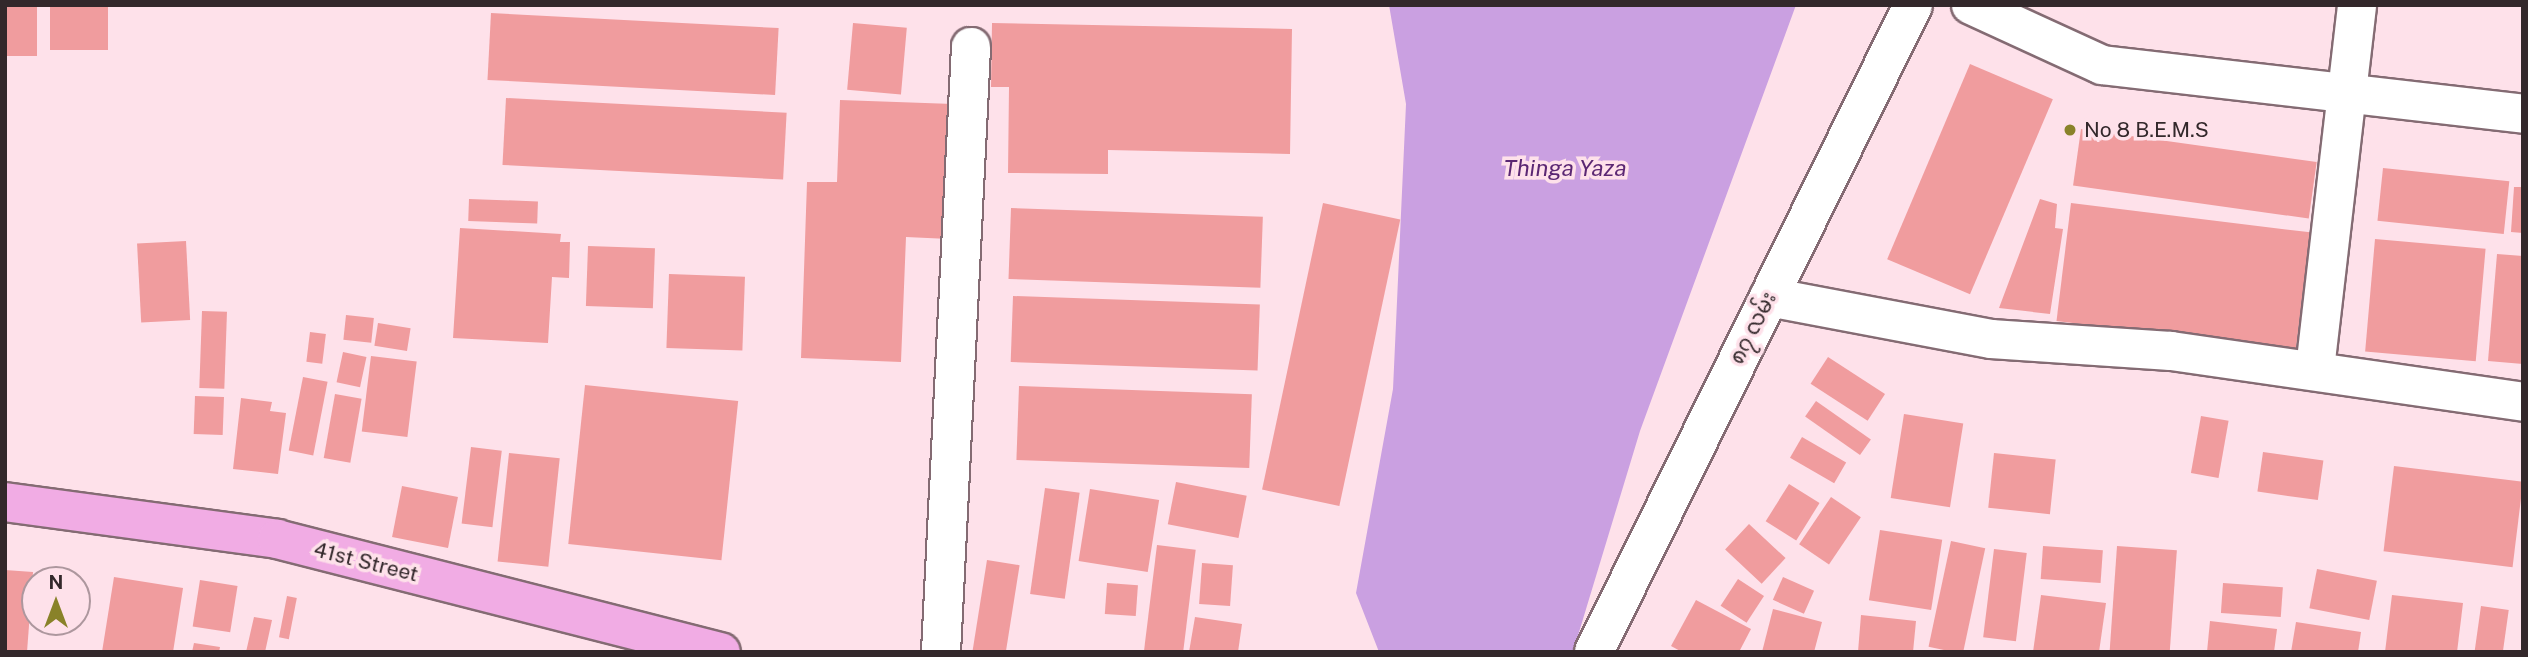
<!DOCTYPE html>
<meta charset="utf-8">
<style>
body{margin:0}
#map{position:relative;width:2528px;height:657px;overflow:hidden;background:#fee1ea;font-family:"Public Sans","Noto Sans Myanmar",sans-serif}
div>[style]{position:absolute}
[style*='--x']{left:calc(var(--x)*1px);top:calc(var(--y)*1px);width:calc(var(--w)*1px);rotate:calc(var(--a)*1deg)}
.water>*{inset:0;background:#caa0e1}
.building>*{inset:0;background:#f09c9e;transform-origin:0 0}
.roads{filter:drop-shadow(2px 0 #846b73) drop-shadow(-2px 0 #846b73) drop-shadow(0 2px #846b73) drop-shadow(0 -2px #846b73)}
.minor>*{height:38px;margin:-19px;padding:0 19px;transform-origin:19px;border-radius:19px;background:#fff}
.major>*{height:38px;margin:-19px;padding:0 19px;transform-origin:19px;border-radius:19px;background:#f1ace4}
.dots>*{width:19px;height:19px;translate:-50% -50%;box-sizing:border-box;border:4px solid #fee1ea;border-radius:50%}
span{translate:-50% -50%;white-space:nowrap;text-align:center;line-height:1.15;-webkit-text-stroke:7px #fee1ea;paint-order:stroke}
.poi-label{font-size:21px;color:#33282b}
.left{translate:0 -50%;text-align:left}
.street-label{font-size:21px;color:#33282b}
.water-label{font-size:23px;color:#5b2773;font-style:italic}
.frame{position:absolute;inset:0;border:7px solid #33282b;pointer-events:none}
.north{position:absolute;left:21px;top:566px;width:70px;height:70px;box-sizing:border-box;background:#fee1ea;border:2px solid #ad979e;border-radius:50%;rotate:0deg;font-size:19px;font-weight:700;line-height:28px;text-align:center;color:#33282b}
.north::after{content:'';display:block;margin:auto;width:24px;height:32px;background:#898229;clip-path:polygon(50% 0,100% 100%,50% 72%,0 100%)}
</style>
<div id="map">
<div class="water">
<i style="clip-path:polygon(1389px 5px,1796px 5px,1640px 431px,1573px 652px,1379px 652px,1356px 593px,1393px 389px,1406px 104px)"></i>
</div>
<div class="building">
<i style="left:5px;top:5px;width:32px;height:51px"></i>
<i style="left:50px;top:5px;width:58px;height:45px"></i>
<i style="left:491px;top:13px;width:288px;height:67px;rotate:3deg"></i>
<i style="left:853px;top:23px;width:54px;height:67px;rotate:5deg"></i>
<i style="clip-path:polygon(992px 23px,1292px 29px,1290px 154px,1108px 150px,1108px 174px,1008px 173px,1009px 87px,991px 87px)"></i>
<i style="left:1970px;top:64px;width:90px;height:212px;rotate:23deg"></i>
<i style="left:506px;top:98px;width:281px;height:67px;rotate:3deg"></i>
<i style="clip-path:polygon(840px 100px,953px 104px,949px 239px,906px 237px,901px 362px,801px 358px,807px 182px,837px 182px)"></i>
<i style="left:2081px;top:129px;width:238px;height:57px;rotate:8deg"></i>
<i style="left:2383px;top:168px;width:127px;height:53px;rotate:6deg"></i>
<i style="clip-path:polygon(2514px 187px,2523px 187px,2523px 233px,2511px 232px)"></i>
<i style="left:469px;top:199px;width:69px;height:22px;rotate:2deg"></i>
<i style="clip-path:polygon(2040px 199px,2057px 204px,2055px 228px,2063px 229px,2050px 314px,1999px 308px)"></i>
<i style="left:1323px;top:203px;width:79px;height:293px;rotate:12deg"></i>
<i style="left:2071px;top:203px;width:241px;height:119px;rotate:7deg"></i>
<i style="left:1011px;top:208px;width:252px;height:71px;rotate:2deg"></i>
<i style="clip-path:polygon(460px 228px,561px 234px,560px 242px,570px 242px,569px 278px,552px 277px,548px 343px,453px 338px)"></i>
<i style="left:2375px;top:239px;width:111px;height:113px;rotate:5deg"></i>
<i style="left:186px;top:241px;width:79px;height:49px;rotate:87deg"></i>
<i style="left:588px;top:246px;width:67px;height:60px;rotate:2deg"></i>
<i style="clip-path:polygon(2497px 254px,2523px 256px,2523px 364px,2488px 361px)"></i>
<i style="left:669px;top:274px;width:76px;height:74px;rotate:2deg"></i>
<i style="left:1013px;top:296px;width:247px;height:66px;rotate:2deg"></i>
<i style="left:202px;top:311px;width:25px;height:77px;rotate:2deg"></i>
<i style="left:346px;top:315px;width:28px;height:25px;rotate:6deg"></i>
<i style="left:378px;top:323px;width:33px;height:23px;rotate:9deg"></i>
<i style="left:310px;top:332px;width:16px;height:30px;rotate:7deg"></i>
<i style="left:343px;top:352px;width:24px;height:31px;rotate:12deg"></i>
<i style="left:371px;top:356px;width:46px;height:76px;rotate:7deg"></i>
<i style="left:1828px;top:357px;width:68px;height:32px;rotate:33deg"></i>
<i style="left:303px;top:377px;width:25px;height:75px;rotate:11deg"></i>
<i style="left:585px;top:385px;width:154px;height:160px;rotate:6deg"></i>
<i style="left:1019px;top:386px;width:233px;height:74px;rotate:2deg"></i>
<i style="left:335px;top:394px;width:27px;height:65px;rotate:10deg"></i>
<i style="left:195px;top:396px;width:29px;height:38px;rotate:2deg"></i>
<i style="clip-path:polygon(241px 398px,272px 402px,270px 411px,286px 413px,278px 474px,233px 469px)"></i>
<i style="left:1816px;top:401px;width:67px;height:19px;rotate:35deg"></i>
<i style="left:1904px;top:414px;width:60px;height:85px;rotate:9deg"></i>
<i style="left:2201px;top:416px;width:28px;height:58px;rotate:10deg"></i>
<i style="left:1802px;top:437px;width:51px;height:24px;rotate:30deg"></i>
<i style="left:471px;top:447px;width:31px;height:77px;rotate:7deg"></i>
<i style="left:2263px;top:452px;width:61px;height:40px;rotate:8deg"></i>
<i style="left:509px;top:453px;width:51px;height:109px;rotate:6deg"></i>
<i style="left:1994px;top:453px;width:62px;height:55px;rotate:6deg"></i>
<i style="left:2394px;top:466px;width:130px;height:86px;rotate:7deg"></i>
<i style="left:1176px;top:482px;width:72px;height:43px;rotate:11deg"></i>
<i style="left:1789px;top:484px;width:36px;height:44px;rotate:32deg"></i>
<i style="left:402px;top:486px;width:57px;height:52px;rotate:11deg"></i>
<i style="left:1045px;top:488px;width:35px;height:107px;rotate:8deg"></i>
<i style="left:1090px;top:489px;width:70px;height:73px;rotate:9deg"></i>
<i style="left:1831px;top:497px;width:36px;height:57px;rotate:34deg"></i>
<i style="left:1749px;top:524px;width:50px;height:35px;rotate:43deg"></i>
<i style="left:1880px;top:530px;width:63px;height:71px;rotate:9deg"></i>
<i style="left:1951px;top:541px;width:35px;height:108px;rotate:12deg"></i>
<i style="left:1157px;top:545px;width:39px;height:108px;rotate:7deg"></i>
<i style="left:2043px;top:546px;width:60px;height:33px;rotate:4deg"></i>
<i style="left:2117px;top:546px;width:60px;height:106px;rotate:4deg"></i>
<i style="left:1994px;top:549px;width:33px;height:89px;rotate:7deg"></i>
<i style="left:987px;top:560px;width:33px;height:92px;rotate:9deg"></i>
<i style="left:1202px;top:563px;width:31px;height:41px;rotate:4deg"></i>
<i style="left:2317px;top:569px;width:61px;height:40px;rotate:11deg"></i>
<i style="clip-path:polygon(5px 570px,33px 572px,27px 652px,5px 652px)"></i>
<i style="clip-path:polygon(114px 577px,183px 588px,173px 652px,102px 652px)"></i>
<i style="left:1783px;top:577px;width:34px;height:25px;rotate:24deg"></i>
<i style="left:1738px;top:579px;width:31px;height:32px;rotate:33deg"></i>
<i style="left:200px;top:580px;width:38px;height:47px;rotate:9deg"></i>
<i style="left:1107px;top:583px;width:31px;height:31px;rotate:4deg"></i>
<i style="left:2223px;top:583px;width:60px;height:30px;rotate:4deg"></i>
<i style="clip-path:polygon(2041px 595px,2106px 603px,2099px 652px,2033px 652px)"></i>
<i style="clip-path:polygon(2392px 595px,2463px 603px,2457px 652px,2385px 652px)"></i>
<i style="left:287px;top:596px;width:10px;height:42px;rotate:11deg"></i>
<i style="clip-path:polygon(1696px 600px,1751px 629px,1739px 652px,1682px 652px,1671px 646px)"></i>
<i style="left:2481px;top:606px;width:28px;height:46px;rotate:8deg"></i>
<i style="clip-path:polygon(1773px 609px,1822px 622px,1814px 652px,1762px 652px)"></i>
<i style="clip-path:polygon(1861px 615px,1916px 621px,1913px 652px,1858px 652px)"></i>
<i style="clip-path:polygon(254px 617px,272px 620px,265px 652px,246px 652px)"></i>
<i style="clip-path:polygon(1195px 617px,1242px 624px,1238px 652px,1189px 652px)"></i>
<i style="clip-path:polygon(2210px 621px,2277px 629px,2274px 652px,2207px 652px)"></i>
<i style="clip-path:polygon(2296px 622px,2361px 632px,2358px 652px,2291px 652px)"></i>
<i style="clip-path:polygon(194px 643px,220px 647px,219px 652px,192px 652px)"></i>
</div>
<div class="roads">
<div class="minor">
<i style="--x:1971;--y:5;--w:144;--a:24.6"></i>
<i style="--x:2102;--y:65;--w:424;--a:6.6"></i>
<i style="--x:1769;--y:297;--w:226;--a:10.7"></i>
<i style="--x:1991;--y:339;--w:180;--a:3.8"></i>
<i style="--x:2171;--y:351;--w:356;--a:8.2"></i>
<i style="--x:2315;--y:369;--w:366;--a:-83.4"></i>
<i style="--x:941;--y:652;--w:606;--a:-87.16"></i>
<i style="--x:1594;--y:652;--w:721;--a:-63.75"></i>
</div>
<div class="major">
<i style="--x:5;--y:502;--w:275;--a:7.7"></i>
<i style="--x:277;--y:539;--w:458;--a:14.3"></i>
</div>
</div>
<div class="dots">
<i style="left:2070px;top:130px;background:#898229"></i>
</div>
<div class="poi-label">
<span class="left" style="left:2084px;top:130px">No 8 B.E.M.S</span>
</div>
<div class="street-label">
<span style="left:1753px;top:328px;rotate:-63deg">၈၇ လမ်း</span>
<span style="left:366px;top:562px;rotate:14deg">41st Street</span>
</div>
<div class="water-label">
<span style="left:1565px;top:168px">Thinga Yaza</span>
</div>
<div class="frame"></div>
<div class="north">N</div>
</div>
